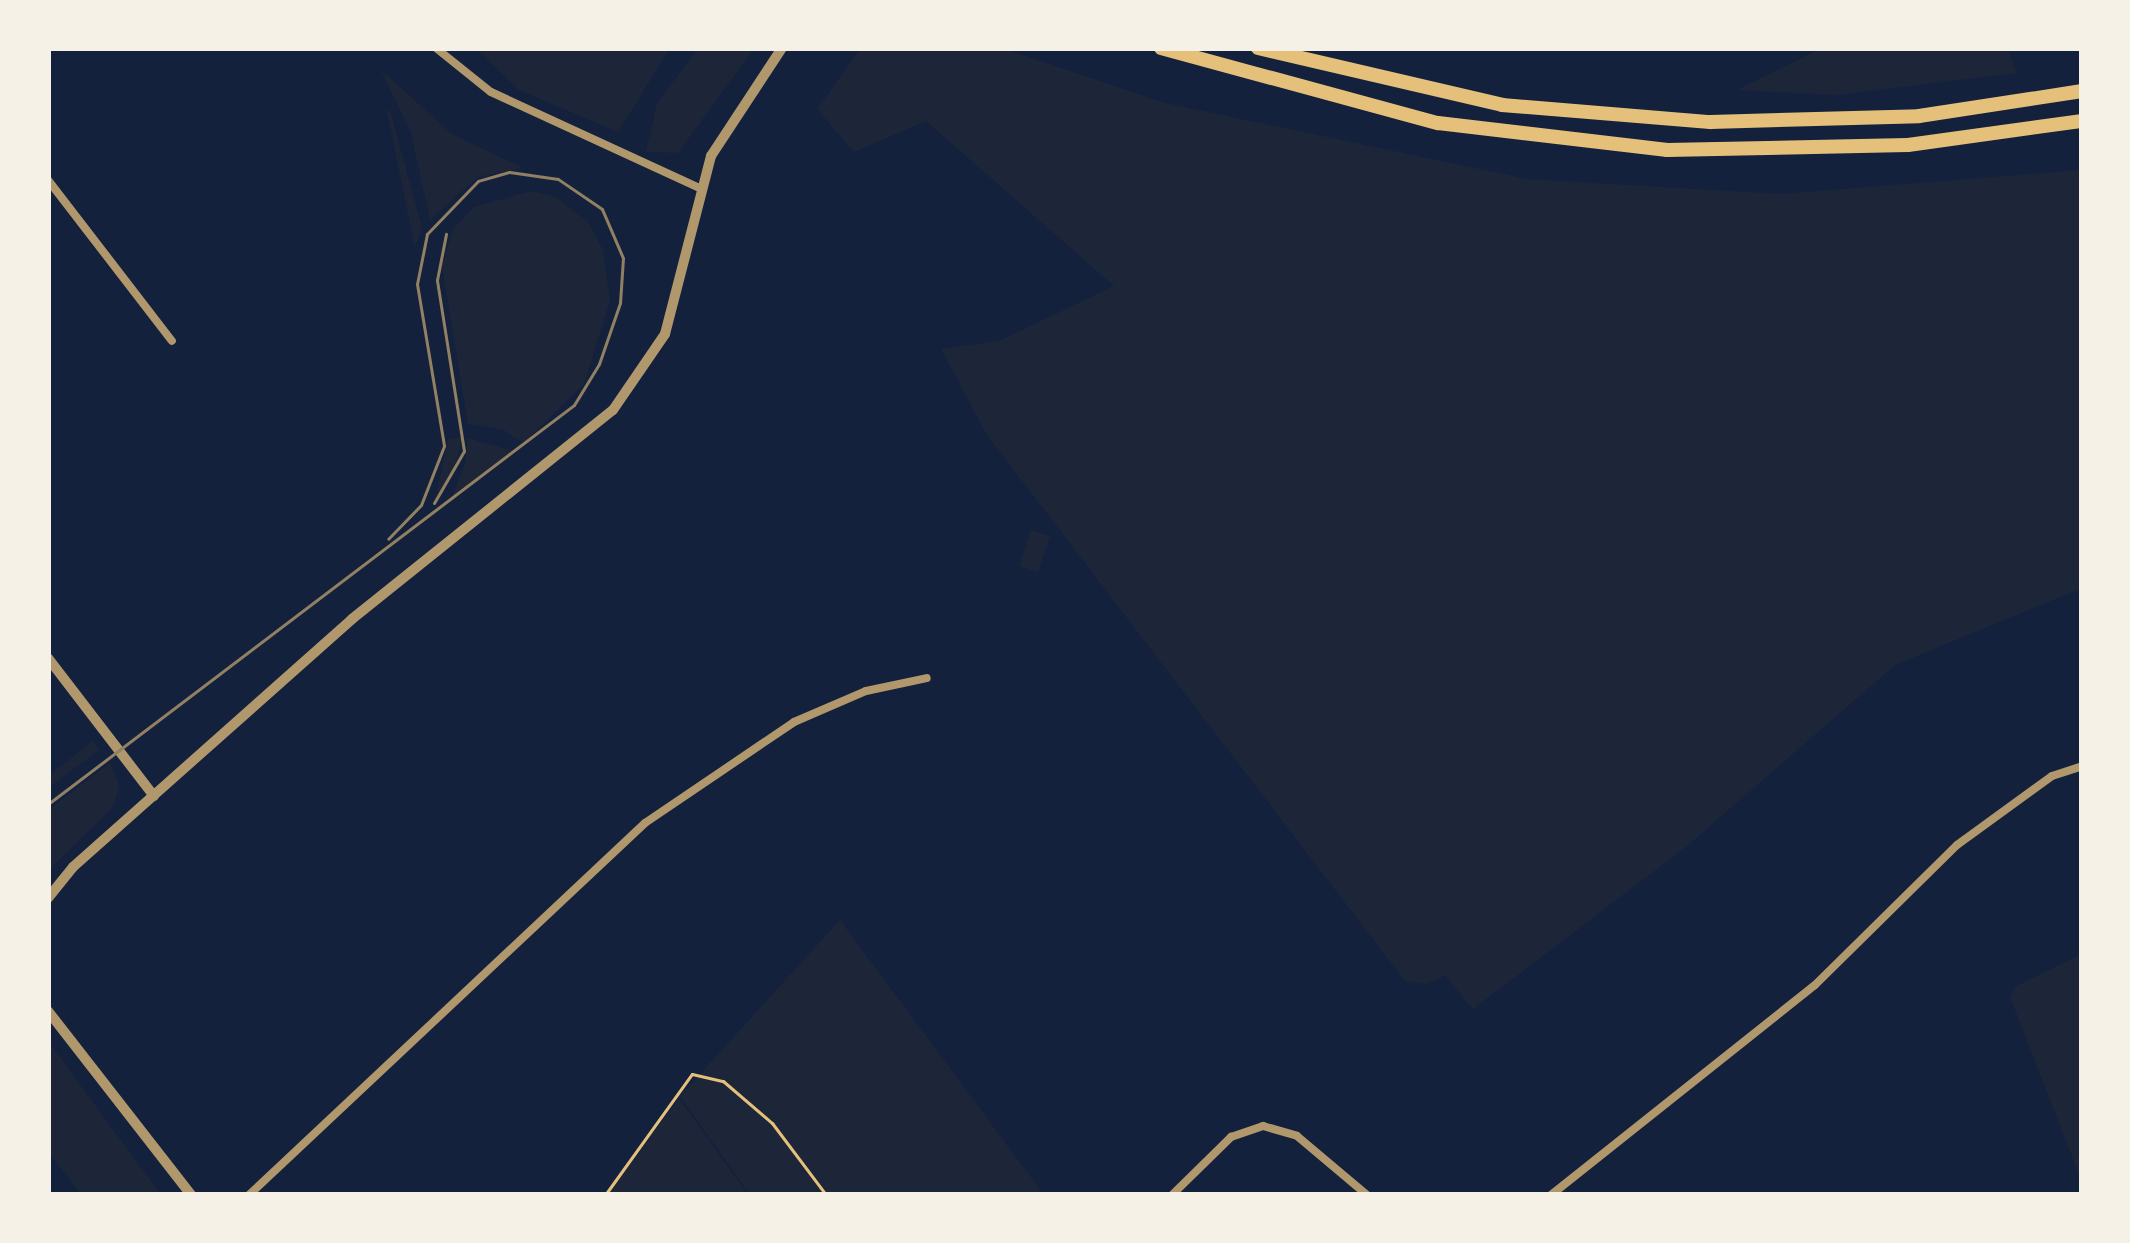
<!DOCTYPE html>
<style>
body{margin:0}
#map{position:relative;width:2130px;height:1243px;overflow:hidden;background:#14213d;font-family:Signika,sans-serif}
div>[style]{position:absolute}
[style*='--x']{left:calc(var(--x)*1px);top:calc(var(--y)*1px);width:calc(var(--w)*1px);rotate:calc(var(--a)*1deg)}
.green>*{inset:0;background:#1d2539;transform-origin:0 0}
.path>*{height:3px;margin:-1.5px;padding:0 1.5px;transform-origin:1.5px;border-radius:1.5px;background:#e5c07b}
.minor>*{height:8px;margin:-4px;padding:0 4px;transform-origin:4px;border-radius:4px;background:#b1986c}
.tertiary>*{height:10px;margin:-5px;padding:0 5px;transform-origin:5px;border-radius:5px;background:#b1986c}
.primary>*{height:14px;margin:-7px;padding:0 7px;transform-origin:7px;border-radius:7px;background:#e5c07b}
.tram>*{height:3px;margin:-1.5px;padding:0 1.5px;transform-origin:1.5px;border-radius:1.5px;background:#918062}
span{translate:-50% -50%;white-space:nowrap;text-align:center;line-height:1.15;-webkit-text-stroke:12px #f6f1e7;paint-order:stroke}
.frame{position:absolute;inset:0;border:51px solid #f6f1e7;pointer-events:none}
</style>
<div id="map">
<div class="green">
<i style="clip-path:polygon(476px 48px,670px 48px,618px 132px,519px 90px)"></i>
<i style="clip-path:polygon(698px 48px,754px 48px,678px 153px,646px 152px,657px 103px)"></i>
<i style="clip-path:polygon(861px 48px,1002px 48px,1165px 103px,1527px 179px,1780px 194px,2082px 170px,2082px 588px,1895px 665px,1687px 846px,1473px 1009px,1445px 975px,1427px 984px,1405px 981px,987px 435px,941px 349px,999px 341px,1114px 286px,926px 121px,854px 152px,817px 109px)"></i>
<i style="clip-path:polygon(1822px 48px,2007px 48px,2017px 73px,1837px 95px,1737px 90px)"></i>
<i style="clip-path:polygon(381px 70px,452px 134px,523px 168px,478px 177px,430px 220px,411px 133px)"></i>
<i style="clip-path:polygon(390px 110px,422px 228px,415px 248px,387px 111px)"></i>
<i style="clip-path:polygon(531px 191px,556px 197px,589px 223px,603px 250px,610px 300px,584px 384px,524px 443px,502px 429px,468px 424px,442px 266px,453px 229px,474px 207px)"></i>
<i style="clip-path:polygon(462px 438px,454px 472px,436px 496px,448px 439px)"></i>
<i style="clip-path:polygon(468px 438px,513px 451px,452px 497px,465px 464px)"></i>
<i style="left:1031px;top:530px;width:20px;height:38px;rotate:18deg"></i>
<i style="clip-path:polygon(93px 741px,99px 750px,48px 788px,48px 776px)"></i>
<i style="clip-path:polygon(110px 763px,119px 786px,113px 807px,48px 871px,48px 810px)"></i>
<i style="clip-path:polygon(840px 920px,1044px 1195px,750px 1195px,680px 1096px)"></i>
<i style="clip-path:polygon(2082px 954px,2082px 1182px,2010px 997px,2016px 986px)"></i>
<i style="clip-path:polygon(48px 1041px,161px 1195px,82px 1195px,48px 1152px)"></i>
<i style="clip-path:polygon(679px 1098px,748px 1195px,607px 1195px,627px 1169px)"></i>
</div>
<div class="path">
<i style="--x:605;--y:1195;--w:149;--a:-54.3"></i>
<i style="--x:692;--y:1074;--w:32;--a:13"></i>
<i style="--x:723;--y:1081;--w:65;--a:40.6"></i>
<i style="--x:772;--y:1123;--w:90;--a:53.1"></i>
</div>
<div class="minor">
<i style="--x:436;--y:48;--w:70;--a:38.7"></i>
<i style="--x:491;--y:92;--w:228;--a:24.7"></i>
<i style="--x:48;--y:180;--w:203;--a:52.4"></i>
<i style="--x:249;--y:1195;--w:543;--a:-43.21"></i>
<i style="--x:645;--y:823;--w:180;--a:-34.1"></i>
<i style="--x:794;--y:722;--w:78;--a:-23.3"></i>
<i style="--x:866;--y:691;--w:62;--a:-12"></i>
<i style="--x:1172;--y:1195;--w:83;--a:-44.5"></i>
<i style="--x:1231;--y:1137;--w:34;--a:-19"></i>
<i style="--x:1263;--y:1126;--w:35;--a:16"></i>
<i style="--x:1297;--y:1136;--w:92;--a:40.1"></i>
<i style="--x:1551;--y:1195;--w:337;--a:-38.5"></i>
<i style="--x:1815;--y:985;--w:199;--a:-44.6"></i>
<i style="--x:1957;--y:845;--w:117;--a:-36"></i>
<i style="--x:2052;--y:776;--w:32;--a:-18"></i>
</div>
<div class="tertiary">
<i style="--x:48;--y:658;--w:174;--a:52.5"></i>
<i style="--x:48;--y:898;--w:40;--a:-51"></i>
<i style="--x:73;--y:867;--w:373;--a:-41.6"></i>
<i style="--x:352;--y:619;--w:334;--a:-38.7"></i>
<i style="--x:613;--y:410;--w:92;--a:-55.6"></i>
<i style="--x:665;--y:334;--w:184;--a:-75.5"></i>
<i style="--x:711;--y:156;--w:129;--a:-56.7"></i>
<i style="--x:48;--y:1011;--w:233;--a:52.1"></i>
</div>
<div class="primary">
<i style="--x:1161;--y:48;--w:287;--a:15.2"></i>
<i style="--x:1438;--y:123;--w:231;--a:6.7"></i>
<i style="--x:1667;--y:150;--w:241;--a:-1.2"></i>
<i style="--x:1908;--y:145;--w:176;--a:-7.9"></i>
<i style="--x:1258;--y:48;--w:251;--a:13.1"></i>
<i style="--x:1502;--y:105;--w:209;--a:4.7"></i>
<i style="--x:1710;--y:122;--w:209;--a:-1.6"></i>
<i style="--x:1919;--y:116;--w:165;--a:-8.7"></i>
</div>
<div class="tram">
<i style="--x:434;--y:503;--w:60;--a:-60"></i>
<i style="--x:464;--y:451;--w:173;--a:-99"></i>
<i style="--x:437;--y:280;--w:47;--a:-78.9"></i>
<i style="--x:48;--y:804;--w:660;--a:-37.18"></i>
<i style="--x:574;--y:405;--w:48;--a:-58.6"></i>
<i style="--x:599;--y:364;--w:65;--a:-71"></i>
<i style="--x:620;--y:303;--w:45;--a:-86.2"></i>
<i style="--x:623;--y:258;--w:53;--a:-113.2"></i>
<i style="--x:602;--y:209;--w:53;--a:-145.7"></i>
<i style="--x:558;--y:179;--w:49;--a:-171.9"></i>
<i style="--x:509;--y:172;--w:32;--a:164"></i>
<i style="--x:478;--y:181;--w:74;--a:133.9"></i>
<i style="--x:427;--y:234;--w:51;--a:101.3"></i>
<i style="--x:417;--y:284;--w:164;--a:80.5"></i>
<i style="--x:444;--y:446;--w:63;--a:111.3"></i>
<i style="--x:421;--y:505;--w:47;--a:134.1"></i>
</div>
<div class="frame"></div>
</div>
